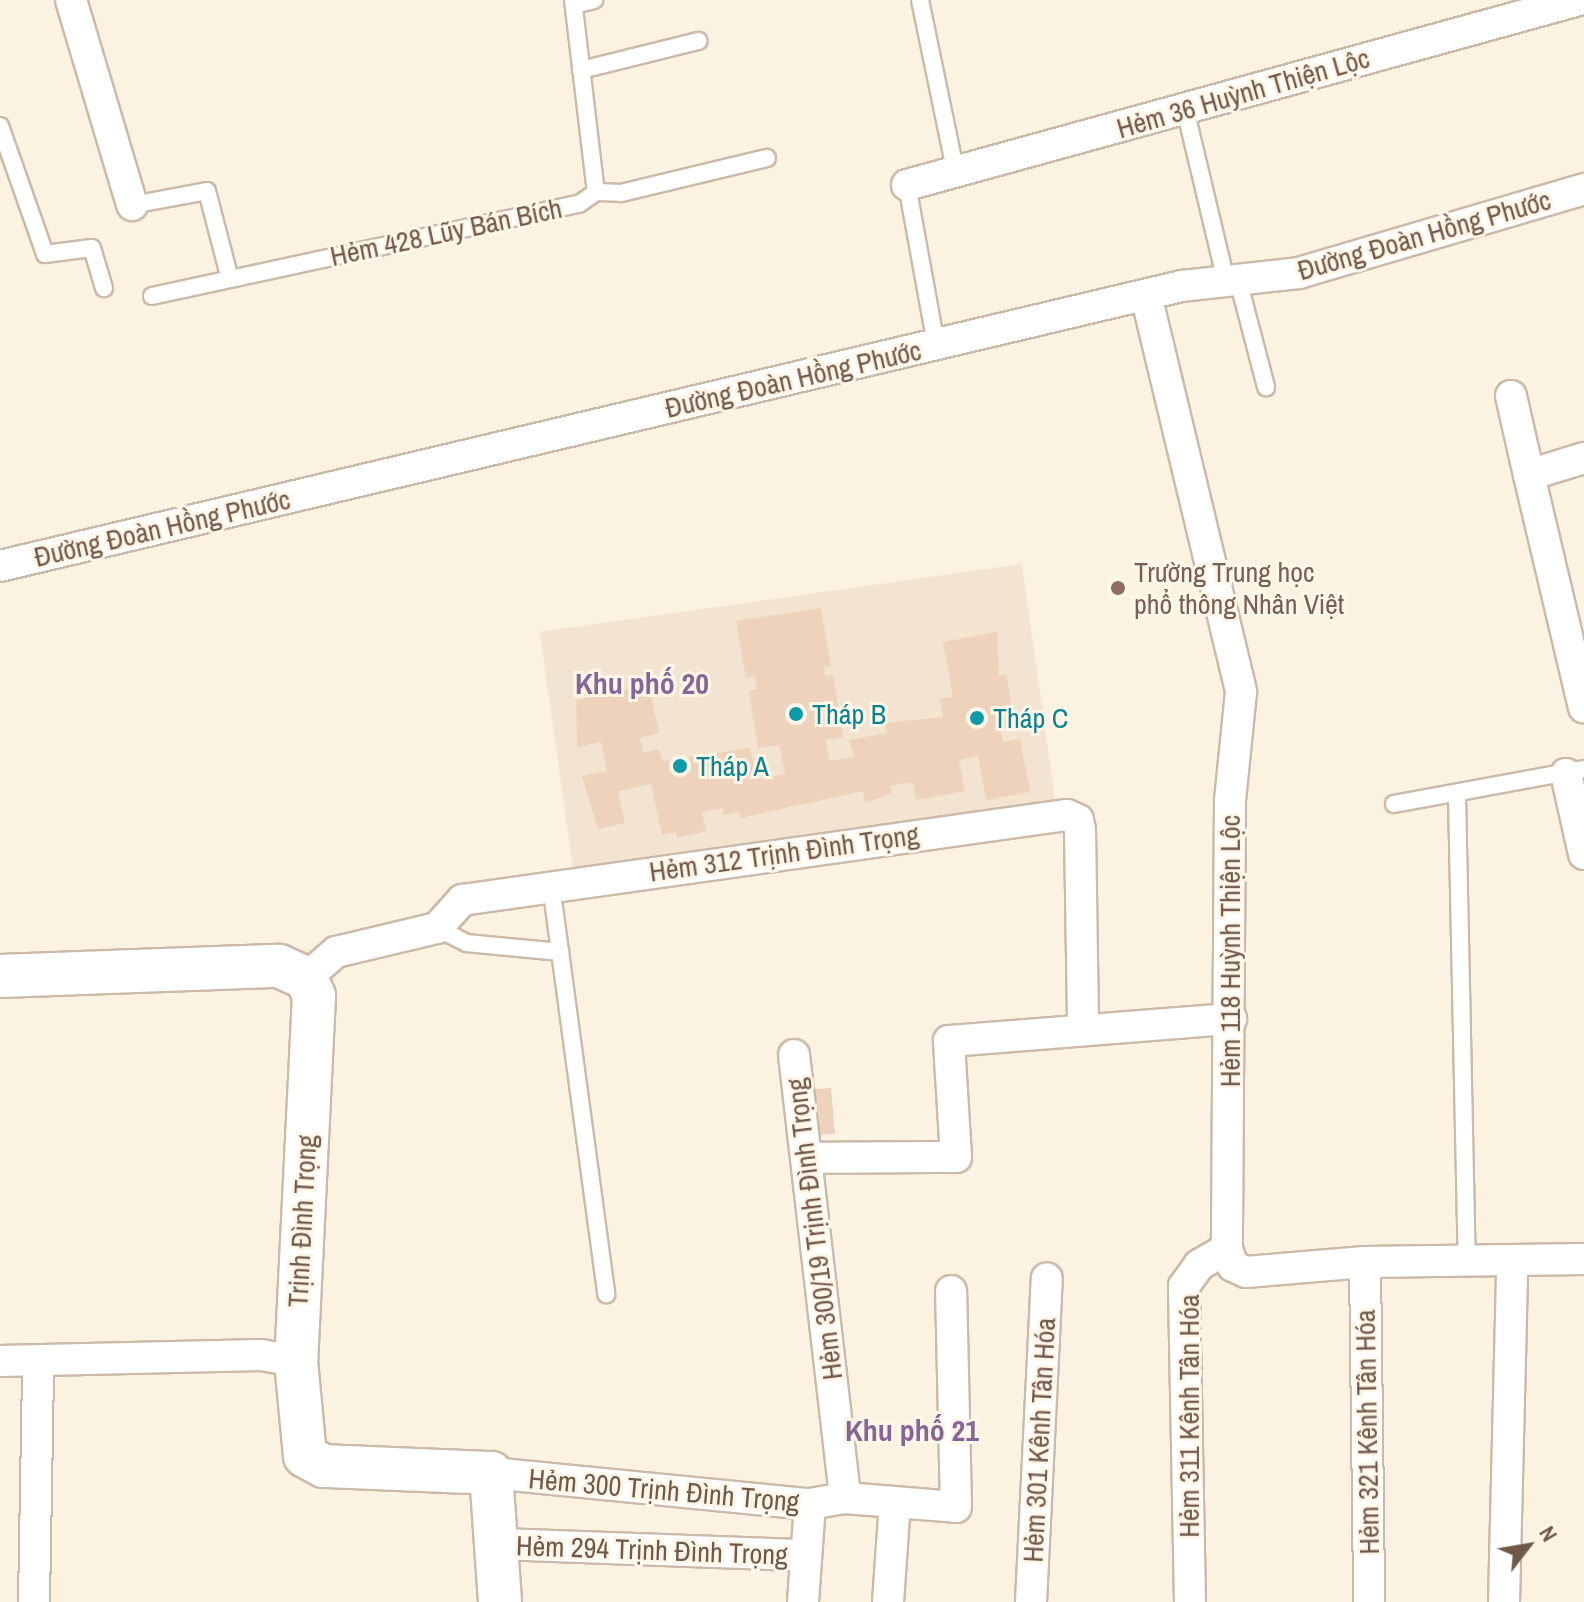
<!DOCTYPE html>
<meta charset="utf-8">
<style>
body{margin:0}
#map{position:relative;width:1584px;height:1602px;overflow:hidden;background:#fbf2e2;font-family:"Archivo Narrow",sans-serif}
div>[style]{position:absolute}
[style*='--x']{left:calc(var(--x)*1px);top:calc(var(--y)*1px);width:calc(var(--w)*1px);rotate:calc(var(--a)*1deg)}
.residential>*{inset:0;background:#f2e4d1;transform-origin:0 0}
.building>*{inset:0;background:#efd2bb;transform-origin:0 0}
.roads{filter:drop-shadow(2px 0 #cbbaaa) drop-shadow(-2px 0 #cbbaaa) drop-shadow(0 2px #cbbaaa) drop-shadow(0 -2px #cbbaaa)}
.lane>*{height:16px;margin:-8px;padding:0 8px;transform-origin:8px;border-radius:8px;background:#fff}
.street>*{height:30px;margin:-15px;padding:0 15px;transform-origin:15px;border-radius:15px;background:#fff}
.secondary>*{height:42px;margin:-21px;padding:0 21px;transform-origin:21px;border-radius:21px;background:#fff}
.dots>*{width:22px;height:22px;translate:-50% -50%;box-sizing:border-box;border:4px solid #fef6e8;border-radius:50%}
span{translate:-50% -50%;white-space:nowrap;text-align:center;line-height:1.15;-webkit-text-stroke:6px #fef6e8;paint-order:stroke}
.street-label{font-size:28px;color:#71594a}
.education-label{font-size:28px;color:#785e54}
.left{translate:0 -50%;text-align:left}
.culture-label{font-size:28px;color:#0d838f}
.neighbourhood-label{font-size:30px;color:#866694;font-weight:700}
.north{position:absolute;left:1488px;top:1506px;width:80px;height:80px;-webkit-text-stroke:6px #fef6e8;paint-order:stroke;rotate:59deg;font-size:22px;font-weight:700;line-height:32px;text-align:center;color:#71594a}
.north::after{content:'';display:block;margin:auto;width:28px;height:36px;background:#71594a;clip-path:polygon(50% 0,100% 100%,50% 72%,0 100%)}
</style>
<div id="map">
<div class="residential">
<i style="left:1022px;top:564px;width:243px;height:487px;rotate:82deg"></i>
</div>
<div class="building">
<i style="clip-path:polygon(821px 608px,831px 666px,824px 667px,825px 676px,833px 675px,843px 737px,826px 740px,829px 761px,854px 757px,849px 740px,887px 733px,885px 723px,943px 717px,940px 699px,953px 697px,943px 642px,997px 632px,999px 676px,1006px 674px,1015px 724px,1000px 727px,1003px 742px,1020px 739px,1030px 792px,986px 800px,978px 756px,959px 760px,965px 791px,916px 800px,913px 782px,890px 786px,892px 793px,865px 803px,863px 791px,741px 818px,740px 812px,724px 815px,723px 808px,702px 812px,706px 831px,677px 838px,676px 832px,662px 835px,651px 784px,618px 791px,625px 823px,598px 829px,582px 776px,607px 771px,601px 742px,577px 747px,576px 700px,649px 685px,659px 733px,640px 738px,643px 753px,659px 749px,662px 761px,750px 748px,757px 779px,785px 774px,779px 745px,758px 748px,749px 691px,757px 689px,755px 676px,746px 678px,736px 621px)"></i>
<i style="left:831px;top:1088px;width:46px;height:19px;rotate:85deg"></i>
</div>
<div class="roads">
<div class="lane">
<i style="--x:573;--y:0;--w:193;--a:83.2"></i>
<i style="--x:920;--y:0;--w:178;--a:78.3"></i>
<i style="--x:574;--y:5;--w:21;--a:-14"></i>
<i style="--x:581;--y:70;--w:121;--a:-13.9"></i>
<i style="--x:1185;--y:109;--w:177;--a:76.6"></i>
<i style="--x:0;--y:126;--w:136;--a:70.6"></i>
<i style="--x:45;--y:254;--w:47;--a:-7.3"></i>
<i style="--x:92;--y:248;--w:42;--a:73.3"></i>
<i style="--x:907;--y:185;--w:163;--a:79.7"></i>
<i style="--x:596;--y:192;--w:25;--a:2"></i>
<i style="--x:621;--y:193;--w:150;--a:-13.5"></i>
<i style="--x:132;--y:205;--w:76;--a:-10.6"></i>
<i style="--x:207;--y:191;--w:91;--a:75.4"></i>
<i style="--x:1238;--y:280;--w:111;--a:75.3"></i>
<i style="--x:152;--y:296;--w:437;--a:-12.2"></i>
<i style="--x:579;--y:204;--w:21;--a:-35"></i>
<i style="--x:1457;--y:796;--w:467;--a:88.8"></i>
<i style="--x:1394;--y:804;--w:193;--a:-10.4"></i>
<i style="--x:551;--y:885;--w:413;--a:82.3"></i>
<i style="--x:437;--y:928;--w:33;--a:27"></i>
<i style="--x:466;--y:943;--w:95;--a:5.4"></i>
</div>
<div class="street">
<i style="--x:71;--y:0;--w:214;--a:73.4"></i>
<i style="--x:907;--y:185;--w:697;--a:-15.39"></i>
<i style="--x:1146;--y:295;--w:408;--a:76.5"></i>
<i style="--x:1241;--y:692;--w:110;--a:95.8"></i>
<i style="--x:1230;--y:801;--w:448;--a:90.4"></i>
<i style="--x:1227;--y:1249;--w:18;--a:71"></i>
<i style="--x:1233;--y:1266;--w:14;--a:25"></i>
<i style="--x:1246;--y:1272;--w:119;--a:-4.8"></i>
<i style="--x:1365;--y:1262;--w:219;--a:-0.8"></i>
<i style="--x:1511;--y:396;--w:81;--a:77.2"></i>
<i style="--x:1529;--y:475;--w:58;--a:-17.2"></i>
<i style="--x:1529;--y:475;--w:239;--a:76.7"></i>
<i style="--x:0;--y:566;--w:1215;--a:-13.33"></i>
<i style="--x:1182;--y:286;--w:118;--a:-6.3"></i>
<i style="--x:1299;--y:273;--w:297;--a:-16.4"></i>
<i style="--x:1566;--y:774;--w:82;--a:77.3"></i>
<i style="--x:306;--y:978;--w:40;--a:-41"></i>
<i style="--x:336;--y:952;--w:104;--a:-13.4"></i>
<i style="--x:437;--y:928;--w:38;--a:-48"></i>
<i style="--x:462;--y:900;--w:611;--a:-8"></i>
<i style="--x:1067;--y:815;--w:12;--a:24"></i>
<i style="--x:1078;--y:820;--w:10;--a:79"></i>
<i style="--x:1080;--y:830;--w:200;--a:89.1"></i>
<i style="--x:794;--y:1055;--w:446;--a:83.4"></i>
<i style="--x:806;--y:1158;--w:150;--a:-0.4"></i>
<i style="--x:956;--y:1157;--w:116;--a:-93.5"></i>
<i style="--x:949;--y:1041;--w:283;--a:-4.5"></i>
<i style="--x:1365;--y:1262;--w:340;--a:89.3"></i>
<i style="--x:0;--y:1361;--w:261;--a:-1.3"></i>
<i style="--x:261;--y:1355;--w:36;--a:10"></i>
<i style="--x:491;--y:1473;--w:321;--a:5.6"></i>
<i style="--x:810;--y:1504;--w:36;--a:-10"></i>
<i style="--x:845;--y:1498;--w:111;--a:4.6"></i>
<i style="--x:956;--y:1507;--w:216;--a:-91.3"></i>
<i style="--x:500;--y:1544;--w:305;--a:2.1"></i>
<i style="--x:34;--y:1602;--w:241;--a:-89"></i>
<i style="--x:803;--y:1602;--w:98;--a:-85.9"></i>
<i style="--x:888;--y:1602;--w:100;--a:-86"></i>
<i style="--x:1031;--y:1602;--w:324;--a:-87.2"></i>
<i style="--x:1190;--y:1602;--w:316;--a:-91.1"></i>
<i style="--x:1184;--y:1286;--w:26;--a:-54"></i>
<i style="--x:1199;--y:1265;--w:32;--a:-30"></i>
<i style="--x:1504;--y:1602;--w:339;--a:-88.6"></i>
</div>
<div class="secondary">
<i style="--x:0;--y:976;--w:279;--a:-2.1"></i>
<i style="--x:279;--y:966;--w:30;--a:24"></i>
<i style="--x:306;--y:978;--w:20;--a:66"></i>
<i style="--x:314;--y:996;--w:365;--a:92.8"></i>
<i style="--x:296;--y:1361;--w:95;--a:84.6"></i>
<i style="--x:305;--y:1456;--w:21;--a:28"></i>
<i style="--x:324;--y:1466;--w:167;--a:2.4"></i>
<i style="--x:491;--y:1473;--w:129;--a:86"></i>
</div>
</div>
<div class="dots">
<i style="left:1118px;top:588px;background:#8d6e63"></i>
<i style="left:796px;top:714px;background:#0f9aa8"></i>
<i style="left:977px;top:718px;background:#0f9aa8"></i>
<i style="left:680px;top:766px;background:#0f9aa8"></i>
</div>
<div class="street-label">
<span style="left:1243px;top:93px;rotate:-16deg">Hẻm 36 Huỳnh Thiện Lộc</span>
<span style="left:446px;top:232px;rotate:-12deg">Hẻm 428 Lũy Bán Bích</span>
<span style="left:1424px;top:235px;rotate:-16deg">Đường Đoàn Hồng Phước</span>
<span style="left:793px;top:379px;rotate:-13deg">Đường Đoàn Hồng Phước</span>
<span style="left:162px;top:528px;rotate:-13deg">Đường Đoàn Hồng Phước</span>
<span style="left:784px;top:853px;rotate:-8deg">Hẻm 312 Trịnh Đình Trọng</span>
<span style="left:1230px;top:951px;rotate:-90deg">Hẻm 118 Huỳnh Thiện Lộc</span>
<span style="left:302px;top:1221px;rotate:-87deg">Trịnh Đình Trọng</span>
<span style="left:814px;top:1229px;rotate:-97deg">Hẻm 300/19 Trịnh Đình Trọng</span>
<span style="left:1189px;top:1416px;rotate:-90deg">Hẻm 311 Kênh Tân Hóa</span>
<span style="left:1367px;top:1432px;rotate:-91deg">Hẻm 321 Kênh Tân Hóa</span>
<span style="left:1039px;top:1440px;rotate:-87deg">Hẻm 301 Kênh Tân Hóa</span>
<span style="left:664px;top:1490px;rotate:5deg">Hẻm 300 Trịnh Đình Trọng</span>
<span style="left:652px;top:1550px;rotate:2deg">Hẻm 294 Trịnh Đình Trọng</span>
</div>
<div class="education-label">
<span class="left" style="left:1134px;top:588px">Trường Trung học<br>phổ thông Nhân Việt</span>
</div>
<div class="culture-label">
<span class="left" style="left:812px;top:714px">Tháp B</span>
<span class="left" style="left:993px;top:718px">Tháp C</span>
<span class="left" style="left:696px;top:766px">Tháp A</span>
</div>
<div class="neighbourhood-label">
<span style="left:642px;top:683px">Khu phố 20</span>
<span style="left:912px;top:1430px">Khu phố 21</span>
</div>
<div class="north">N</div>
</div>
